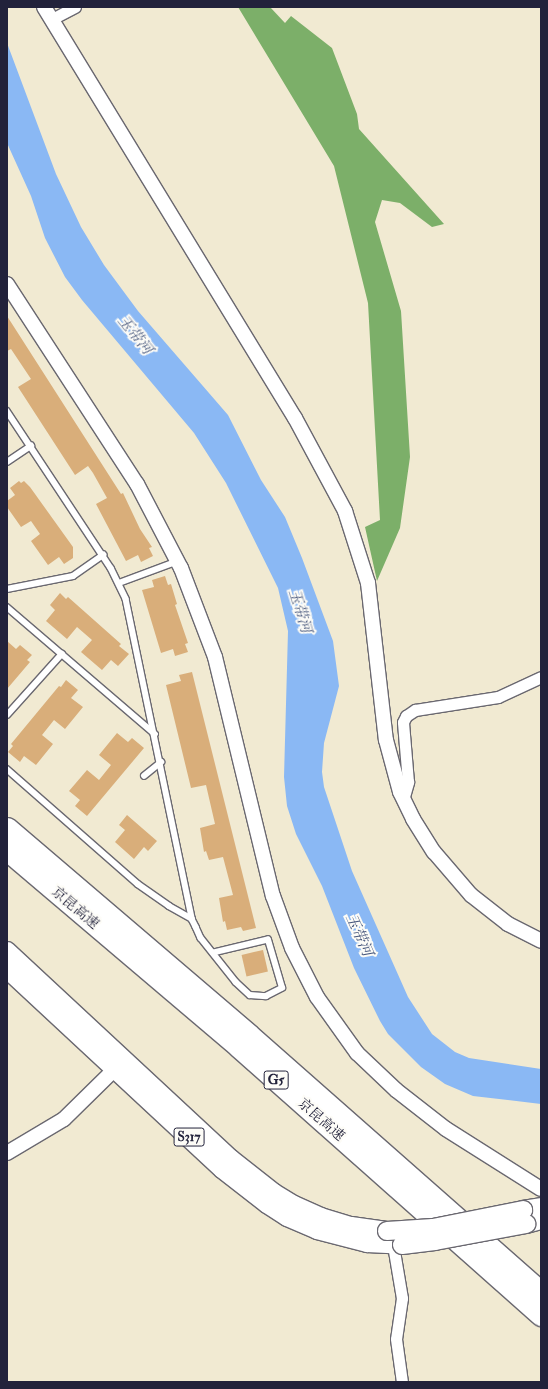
<!DOCTYPE html>
<meta charset="utf-8">
<style>
body{margin:0}
#map{position:relative;width:548px;height:1389px;overflow:hidden;background:#f1ead2;font-family:"IM FELL Double Pica","Noto Serif SC",serif}
div>[style]{position:absolute}
[style*='--x']{left:calc(var(--x)*1px);top:calc(var(--y)*1px);width:calc(var(--w)*1px);rotate:calc(var(--a)*1deg)}
.forest>*{inset:0;background:#7caf69}
.water>*{inset:0;background:#8ab8f4}
.building>*{inset:0;background:#d9ae7a;transform-origin:0 0}
.roads{filter:drop-shadow(1px 0 #6a6870) drop-shadow(-1px 0 #6a6870) drop-shadow(0 1px #6a6870) drop-shadow(0 -1px #6a6870)}
.service>*{height:5.5px;margin:-2.75px;padding:0 2.75px;transform-origin:2.75px;border-radius:2.75px;background:#fff}
.minor>*{height:11px;margin:-5.5px;padding:0 5.5px;transform-origin:5.5px;border-radius:5.5px;background:#fff}
.tertiary>*{height:14px;margin:-7px;padding:0 7px;transform-origin:7px;border-radius:7px;background:#fff}
.primary>*{height:18px;margin:-9px;padding:0 9px;transform-origin:9px;border-radius:9px;background:#fff}
.motorway>*{height:21px;margin:-10.5px;padding:0 10.5px;transform-origin:10.5px;border-radius:10.5px;background:#fff}
.bridges{filter:drop-shadow(1px 0 #6a6870) drop-shadow(-1px 0 #6a6870) drop-shadow(0 1px #6a6870) drop-shadow(0 -1px #6a6870)}
.primary-bridge>*{height:18px;margin:-9px;padding:0 9px;transform-origin:9px;border-radius:9px;background:#fff}
span{translate:-50% -50%;white-space:nowrap;text-align:center;line-height:1.15;-webkit-text-stroke:4px #fdfcf7;paint-order:stroke}
.shield-label span{padding:1px 3px;background:#fdfcf7;border:1px solid;border-radius:3px;-webkit-text-stroke-width:0}
.shield-label{font-size:13px;color:#22223b;font-weight:700}
.street-label{font-size:14px;color:#22223b}
.water-label{font-size:15px;color:#46567c;font-style:italic}
.frame{position:absolute;inset:0;border:8px solid #22223b;pointer-events:none}
</style>
<div id="map">
<div class="forest">
<i style="clip-path:polygon(238px 7px,270px 7px,285px 23px,291px 16px,332px 48px,357px 114px,359px 129px,444px 224px,432px 227px,400px 203px,382px 200px,375px 222px,401px 311px,410px 457px,400px 528px,377px 581px,365px 527px,380px 520px,368px 303px,334px 166px)"></i>
</div>
<div class="water">
<i style="clip-path:polygon(7px 43px,56px 174px,81px 227px,104px 265px,138px 311px,228px 415px,261px 480px,285px 517px,302px 558px,333px 641px,339px 686px,324px 743px,322px 772px,324px 787px,352px 871px,408px 997px,432px 1034px,455px 1052px,469px 1058px,541px 1069px,541px 1104px,473px 1096px,445px 1084px,421px 1067px,388px 1034px,380px 1021px,354px 968px,322px 886px,296px 834px,287px 806px,284px 777px,288px 631px,278px 588px,226px 483px,194px 433px,82px 300px,65px 277px,45px 238px,31px 196px,7px 143px)"></i>
</div>
<div class="building">
<i style="clip-path:polygon(7px 316px,121px 494px,123px 493px,140px 529px,152px 547px,149px 548px,153px 556px,141px 562px,138px 555px,126px 561px,96px 504px,107px 498px,93px 473px,88px 466px,75px 475px,18px 387px,31px 379px,11px 349px,7px 351px)"></i>
<i style="clip-path:polygon(19px 481px,21px 483px,24px 481px,30px 487px,73px 547px,73px 558px,64px 564px,59px 557px,48px 565px,31px 541px,40px 534px,31px 521px,21px 527px,7px 507px,7px 501px,15px 495px,10px 488px)"></i>
<i style="clip-path:polygon(165px 576px,168px 585px,171px 584px,177px 604px,175px 605px,188px 643px,185px 644px,188px 652px,175px 656px,173px 649px,161px 653px,142px 590px,154px 587px,152px 580px)"></i>
<i style="clip-path:polygon(60px 593px,66px 599px,68px 597px,121px 644px,119px 646px,129px 654px,118px 666px,111px 660px,102px 670px,81px 652px,92px 640px,77px 627px,67px 639px,46px 621px,55px 610px,50px 605px)"></i>
<i style="clip-path:polygon(7px 641px,16px 649px,20px 645px,32px 655px,27px 660px,30px 662px,7px 689px)"></i>
<i style="clip-path:polygon(192px 672px,256px 928px,243px 931px,241px 927px,227px 930px,225px 921px,223px 922px,219px 898px,233px 895px,223px 857px,209px 860px,206px 851px,204px 852px,200px 828px,215px 824px,206px 785px,191px 788px,166px 685px,181px 681px,179px 675px)"></i>
<i style="clip-path:polygon(66px 680px,78px 690px,71px 698px,83px 707px,65px 729px,54px 720px,42px 735px,53px 744px,36px 765px,24px 756px,20px 762px,8px 752px,13px 746px,11px 744px,59px 686px,61px 687px)"></i>
<i style="clip-path:polygon(117px 733px,128px 742px,132px 738px,144px 748px,87px 816px,75px 806px,80px 800px,69px 791px,87px 770px,99px 780px,111px 765px,99px 755px)"></i>
<i style="clip-path:polygon(127px 815px,157px 841px,148px 851px,144px 847px,134px 859px,115px 842px,125px 830px,119px 825px)"></i>
<i style="left:263px;top:950px;width:22px;height:22px;rotate:77deg"></i>
</div>
<div class="roads">
<div class="service">
<i style="--x:7;--y:411;--w:188;--a:56.5"></i>
<i style="--x:111;--y:568;--w:34;--a:64"></i>
<i style="--x:126;--y:599;--w:327;--a:78.3"></i>
<i style="--x:192;--y:919;--w:9;--a:63"></i>
<i style="--x:196;--y:927;--w:12;--a:66"></i>
<i style="--x:201;--y:938;--w:56;--a:51.5"></i>
<i style="--x:236;--y:982;--w:19;--a:43"></i>
<i style="--x:250;--y:995;--w:16;--a:4"></i>
<i style="--x:266;--y:996;--w:18;--a:-27"></i>
<i style="--x:282;--y:988;--w:50;--a:-106.3"></i>
<i style="--x:268;--y:940;--w:56;--a:166.5"></i>
<i style="--x:7;--y:462;--w:29;--a:-34"></i>
<i style="--x:119;--y:583;--w:63;--a:-20.4"></i>
<i style="--x:7;--y:589;--w:67;--a:-11.1"></i>
<i style="--x:73;--y:576;--w:37;--a:-35"></i>
<i style="--x:7;--y:607;--w:195;--a:40.6"></i>
<i style="--x:7;--y:715;--w:82;--a:-48"></i>
<i style="--x:7;--y:769;--w:174;--a:41.3"></i>
<i style="--x:138;--y:884;--w:38;--a:35"></i>
<i style="--x:169;--y:906;--w:26;--a:29"></i>
<i style="--x:144;--y:776;--w:22;--a:-39"></i>
</div>
<div class="minor">
<i style="--x:52;--y:19;--w:26;--a:-28"></i>
<i style="--x:403;--y:800;--w:19;--a:-74"></i>
<i style="--x:408;--y:782;--w:60;--a:-94.8"></i>
<i style="--x:403;--y:722;--w:7;--a:-63"></i>
<i style="--x:406;--y:716;--w:11;--a:-34"></i>
<i style="--x:415;--y:710;--w:84;--a:-8.9"></i>
<i style="--x:498;--y:697;--w:47;--a:-24.9"></i>
<i style="--x:393;--y:1245;--w:54;--a:80.4"></i>
<i style="--x:402;--y:1298;--w:41;--a:98.3"></i>
<i style="--x:396;--y:1339;--w:43;--a:82.1"></i>
</div>
<div class="tertiary">
<i style="--x:44;--y:7;--w:482;--a:58.6"></i>
<i style="--x:295;--y:418;--w:106;--a:61.7"></i>
<i style="--x:345;--y:511;--w:76;--a:72.3"></i>
<i style="--x:368;--y:583;--w:158;--a:83.5"></i>
<i style="--x:386;--y:740;--w:54;--a:74.9"></i>
<i style="--x:400;--y:792;--w:30;--a:64"></i>
<i style="--x:413;--y:819;--w:39;--a:58"></i>
<i style="--x:434;--y:852;--w:57;--a:49.3"></i>
<i style="--x:471;--y:895;--w:47;--a:38.1"></i>
<i style="--x:508;--y:924;--w:37;--a:27"></i>
<i style="--x:7;--y:284;--w:239;--a:57"></i>
<i style="--x:137;--y:484;--w:95;--a:62.4"></i>
<i style="--x:181;--y:568;--w:95;--a:69.1"></i>
<i style="--x:215;--y:657;--w:246;--a:76.4"></i>
<i style="--x:273;--y:896;--w:55;--a:69.9"></i>
<i style="--x:292;--y:948;--w:55;--a:63"></i>
<i style="--x:317;--y:997;--w:69;--a:54.5"></i>
<i style="--x:357;--y:1053;--w:54;--a:43.5"></i>
<i style="--x:396;--y:1090;--w:63;--a:38"></i>
<i style="--x:446;--y:1129;--w:112;--a:32.3"></i>
<i style="--x:7;--y:1153;--w:66;--a:-30.8"></i>
<i style="--x:64;--y:1119;--w:81;--a:-44.5"></i>
</div>
<div class="primary">
<i style="--x:7;--y:951;--w:306;--a:42.9"></i>
<i style="--x:231;--y:1159;--w:55;--a:38.3"></i>
<i style="--x:274;--y:1193;--w:23;--a:31"></i>
<i style="--x:294;--y:1205;--w:30;--a:24"></i>
<i style="--x:321;--y:1217;--w:31;--a:17"></i>
<i style="--x:351;--y:1226;--w:36;--a:8"></i>
<i style="--x:7;--y:969;--w:294;--a:42.9"></i>
<i style="--x:222;--y:1169;--w:57;--a:37.9"></i>
<i style="--x:267;--y:1204;--w:24;--a:33"></i>
<i style="--x:287;--y:1217;--w:33;--a:23"></i>
<i style="--x:317;--y:1230;--w:52;--a:14.6"></i>
<i style="--x:367;--y:1243;--w:35;--a:3"></i>
<i style="--x:523;--y:1210;--w:18;--a:-9"></i>
<i style="--x:526;--y:1224;--w:16;--a:-15"></i>
</div>
<div class="motorway">
<i style="--x:7;--y:828;--w:318;--a:40.5"></i>
<i style="--x:249;--y:1035;--w:389;--a:41.4"></i>
<i style="--x:7;--y:850;--w:304;--a:40.3"></i>
<i style="--x:239;--y:1047;--w:404;--a:41.6"></i>
</div>
</div>
<div class="bridges">
<div class="primary-bridge">
<i style="--x:387;--y:1231;--w:46;--a:-3.7"></i>
<i style="--x:433;--y:1228;--w:92;--a:-11.3"></i>
<i style="--x:402;--y:1245;--w:33;--a:-7"></i>
<i style="--x:435;--y:1241;--w:93;--a:-10.6"></i>
</div>
</div>
<div class="shield-label">
<span style="left:276px;top:1080px">G5</span>
<span style="left:189px;top:1137px">S317</span>
</div>
<div class="street-label">
<span style="left:75px;top:908px;rotate:40deg">京昆高速</span>
<span style="left:321px;top:1120px;rotate:41deg">京昆高速</span>
</div>
<div class="water-label">
<span style="left:135px;top:335px;rotate:51deg">玉带河</span>
<span style="left:300px;top:611px;rotate:73deg">玉带河</span>
<span style="left:359px;top:935px;rotate:66deg">玉带河</span>
</div>
<div class="frame"></div>
</div>
